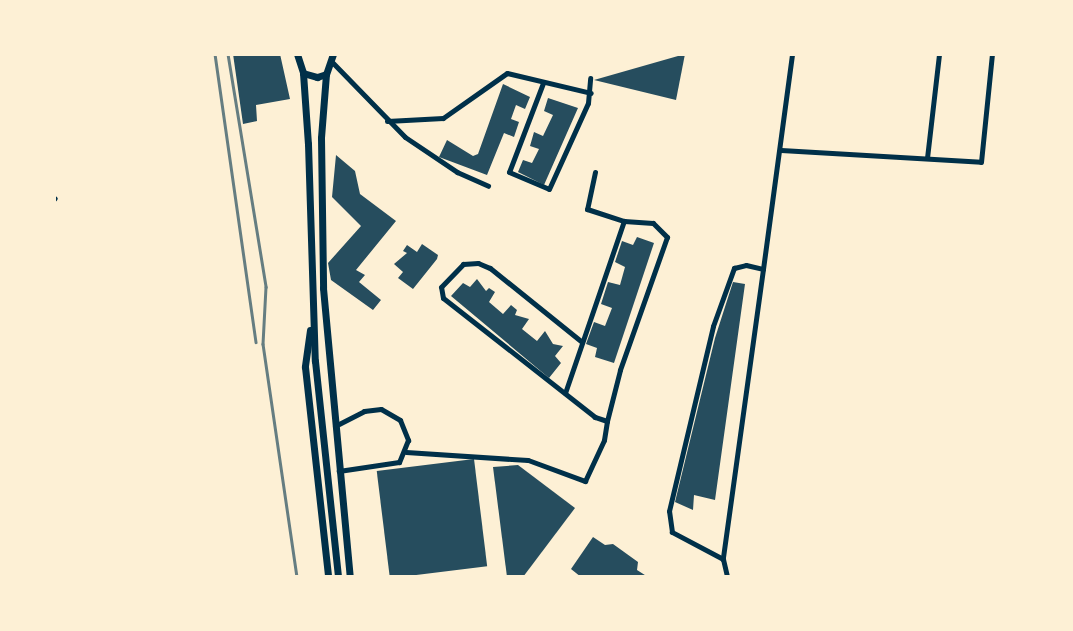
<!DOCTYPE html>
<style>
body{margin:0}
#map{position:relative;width:1073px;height:631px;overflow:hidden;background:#fdf0d5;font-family:"PT Sans Narrow",sans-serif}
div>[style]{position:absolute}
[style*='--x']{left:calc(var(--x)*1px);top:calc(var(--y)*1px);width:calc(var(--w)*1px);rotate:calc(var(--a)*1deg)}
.building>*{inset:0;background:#264d5e;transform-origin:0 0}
.minor>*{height:5px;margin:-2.5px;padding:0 2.5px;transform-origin:2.5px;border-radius:2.5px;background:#003049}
.tertiary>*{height:7px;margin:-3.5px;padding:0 3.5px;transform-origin:3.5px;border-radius:3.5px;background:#003049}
.rail>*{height:2.5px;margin:-1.25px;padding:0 1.25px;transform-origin:1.25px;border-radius:1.25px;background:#657d81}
span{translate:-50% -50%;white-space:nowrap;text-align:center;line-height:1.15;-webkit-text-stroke:5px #fdf0d5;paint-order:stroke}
.frame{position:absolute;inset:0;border:56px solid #fdf0d5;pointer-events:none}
</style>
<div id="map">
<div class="building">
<i style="clip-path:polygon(233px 54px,280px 54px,290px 99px,256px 105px,257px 121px,243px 124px)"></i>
<i style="clip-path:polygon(685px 54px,676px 100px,594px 80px)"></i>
<i style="clip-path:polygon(503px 84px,530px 97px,525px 109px,516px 105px,511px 119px,519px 122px,514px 137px,504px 133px,487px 175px,439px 157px,447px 140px,473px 156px,478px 154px)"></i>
<i style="clip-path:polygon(548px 98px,578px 108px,544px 185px,518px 172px,523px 160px,532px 163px,539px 149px,530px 146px,534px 132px,543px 136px,553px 115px,544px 111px)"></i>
<i style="clip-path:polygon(336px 155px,355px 171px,360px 194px,396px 221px,356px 270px,365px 275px,359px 282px,381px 300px,373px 310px,331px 280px,328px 263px,361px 226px,332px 197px)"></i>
<i style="clip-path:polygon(637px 237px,654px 243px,614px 363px,595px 357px,597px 348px,586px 344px,594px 322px,605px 326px,612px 308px,601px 304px,608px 282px,620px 285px,625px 267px,615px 262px,622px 241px,633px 245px)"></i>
<i style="clip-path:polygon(422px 244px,438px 255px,437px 259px,413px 289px,398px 278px,403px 272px,394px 264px,407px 253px,403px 251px,407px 245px,417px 252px)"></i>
<i style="clip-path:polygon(477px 279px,486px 291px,489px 288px,495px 292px,489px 302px,503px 314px,511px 305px,517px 310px,515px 315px,529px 319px,522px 329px,537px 341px,545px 331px,553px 344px,563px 346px,555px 356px,561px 363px,549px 378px,451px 296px,463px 283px,470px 287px)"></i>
<i style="clip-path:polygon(733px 282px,745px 284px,715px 500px,694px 495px,693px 510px,675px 502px,715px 338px)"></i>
<i style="left:474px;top:459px;width:108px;height:98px;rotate:83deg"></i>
<i style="clip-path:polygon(518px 465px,575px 508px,523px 577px,507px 577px,493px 467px)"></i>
<i style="clip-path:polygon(593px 537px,605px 545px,613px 544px,638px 562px,637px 570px,648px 577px,581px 577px,571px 569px)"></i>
</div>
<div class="minor">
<i style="--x:333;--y:63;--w:103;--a:45.8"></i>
<i style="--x:405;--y:137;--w:63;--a:33.9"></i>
<i style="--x:457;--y:172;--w:34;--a:24"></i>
<i style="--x:543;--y:83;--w:95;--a:110.9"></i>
<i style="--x:509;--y:172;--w:43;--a:23"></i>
<i style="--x:549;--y:189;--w:94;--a:-65.6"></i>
<i style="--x:588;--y:103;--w:25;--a:-85"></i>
<i style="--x:387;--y:121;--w:56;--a:-3.1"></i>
<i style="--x:443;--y:118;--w:78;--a:-35.1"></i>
<i style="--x:507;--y:73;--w:86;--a:13.4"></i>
<i style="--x:781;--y:150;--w:200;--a:3.4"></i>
<i style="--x:981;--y:162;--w:109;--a:-84.2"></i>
<i style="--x:927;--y:158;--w:105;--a:-83.4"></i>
<i style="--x:595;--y:172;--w:38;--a:102"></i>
<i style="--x:587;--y:209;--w:39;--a:18"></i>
<i style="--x:624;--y:221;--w:29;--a:4"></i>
<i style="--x:653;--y:223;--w:20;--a:45"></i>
<i style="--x:667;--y:237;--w:141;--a:109.5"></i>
<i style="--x:620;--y:370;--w:53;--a:104.3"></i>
<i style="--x:54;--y:199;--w:1;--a:-45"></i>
<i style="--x:763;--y:269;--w:217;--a:-82.3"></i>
<i style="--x:565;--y:393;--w:182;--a:-71.1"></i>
<i style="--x:335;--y:426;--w:33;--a:-27"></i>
<i style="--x:364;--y:411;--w:17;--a:-7"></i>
<i style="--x:381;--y:409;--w:22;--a:30"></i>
<i style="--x:400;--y:420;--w:22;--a:68"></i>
<i style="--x:408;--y:440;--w:24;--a:112"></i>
<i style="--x:399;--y:462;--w:61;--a:171.5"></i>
<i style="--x:406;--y:452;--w:122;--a:3.8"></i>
<i style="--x:528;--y:460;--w:61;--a:20.2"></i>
<i style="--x:585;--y:481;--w:45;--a:-65.1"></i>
<i style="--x:604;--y:440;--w:19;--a:-81"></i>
<i style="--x:607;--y:421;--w:13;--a:-162"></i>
<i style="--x:595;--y:417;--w:193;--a:-141.9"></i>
<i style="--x:443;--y:298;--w:11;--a:-100"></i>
<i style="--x:441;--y:287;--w:32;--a:-46"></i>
<i style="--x:463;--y:264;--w:15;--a:-4"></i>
<i style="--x:478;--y:263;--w:13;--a:23"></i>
<i style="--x:490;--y:268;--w:118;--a:38.8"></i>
<i style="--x:723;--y:559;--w:58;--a:-152.1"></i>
<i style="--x:672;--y:532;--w:21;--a:-98"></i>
<i style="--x:669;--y:511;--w:190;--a:-76.6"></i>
<i style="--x:713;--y:326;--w:62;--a:-70.1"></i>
<i style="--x:734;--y:268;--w:12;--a:-14"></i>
<i style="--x:746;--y:265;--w:17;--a:13"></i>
<i style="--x:763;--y:269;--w:293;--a:97.9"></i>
<i style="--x:723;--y:559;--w:18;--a:77"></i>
</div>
<div class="tertiary">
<i style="--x:297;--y:54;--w:20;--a:72"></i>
<i style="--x:303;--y:73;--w:71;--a:86"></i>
<i style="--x:308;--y:144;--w:217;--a:88.2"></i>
<i style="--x:315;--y:361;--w:217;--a:83.9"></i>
<i style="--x:333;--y:54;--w:21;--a:109"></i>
<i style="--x:326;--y:74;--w:64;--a:94.5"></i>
<i style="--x:321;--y:138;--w:150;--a:89.2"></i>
<i style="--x:323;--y:288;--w:290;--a:84.7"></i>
<i style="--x:303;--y:73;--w:15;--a:16"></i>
<i style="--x:317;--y:77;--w:9;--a:-18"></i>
<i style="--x:310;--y:330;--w:37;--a:98"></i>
<i style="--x:305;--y:367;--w:211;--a:83.7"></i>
</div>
<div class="rail">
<i style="--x:215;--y:54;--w:291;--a:81.9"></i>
<i style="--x:228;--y:54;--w:236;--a:80.7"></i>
<i style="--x:266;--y:287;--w:57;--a:93"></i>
<i style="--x:263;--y:344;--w:235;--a:81.7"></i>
</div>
<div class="frame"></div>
</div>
